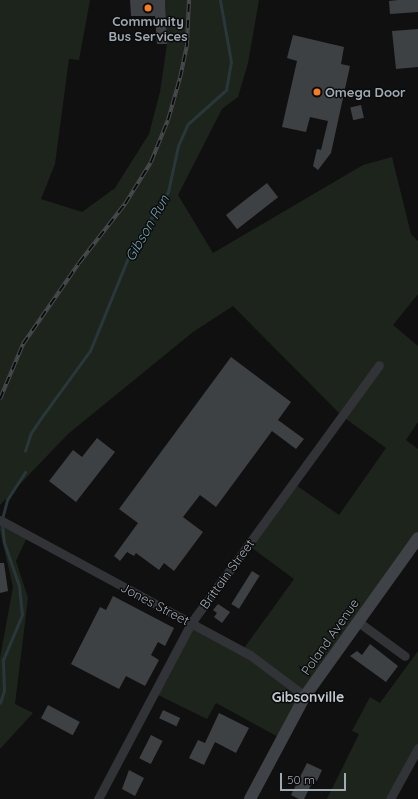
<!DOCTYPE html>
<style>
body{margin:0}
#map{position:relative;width:418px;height:799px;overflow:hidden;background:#101011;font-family:Quicksand,sans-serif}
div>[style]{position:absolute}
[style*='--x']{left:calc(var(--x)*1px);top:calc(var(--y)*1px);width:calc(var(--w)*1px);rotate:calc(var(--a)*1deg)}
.green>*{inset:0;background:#1d241c}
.stream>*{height:2.5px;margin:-1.25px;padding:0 1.25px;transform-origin:1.25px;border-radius:1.25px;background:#29363a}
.building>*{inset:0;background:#3e4144;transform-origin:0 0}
.street>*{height:9px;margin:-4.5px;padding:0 4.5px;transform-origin:4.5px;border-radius:4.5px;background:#313336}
.secondary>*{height:12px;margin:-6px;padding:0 6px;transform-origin:6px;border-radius:6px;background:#3f4246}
.rail>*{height:4px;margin-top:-2px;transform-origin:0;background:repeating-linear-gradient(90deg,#0b0b0c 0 8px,#484b4f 0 16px);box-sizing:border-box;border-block:1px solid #484b4f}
.dots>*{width:11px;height:11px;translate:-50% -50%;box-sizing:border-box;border:2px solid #0b0b0c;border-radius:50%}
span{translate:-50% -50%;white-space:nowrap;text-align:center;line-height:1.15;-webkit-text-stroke:3px #0b0b0c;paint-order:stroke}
.poi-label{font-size:13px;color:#a0aab3;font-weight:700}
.left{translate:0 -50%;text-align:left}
.street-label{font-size:13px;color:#a0aab3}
.water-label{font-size:14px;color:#75a2b0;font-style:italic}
.neighbourhood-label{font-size:14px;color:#c1c8cf;font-weight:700}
.scale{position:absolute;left:280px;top:773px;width:66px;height:18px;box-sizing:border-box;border:2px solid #a0aab3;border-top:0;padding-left:5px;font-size:12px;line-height:14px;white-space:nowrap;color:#a0aab3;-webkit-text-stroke:3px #0b0b0c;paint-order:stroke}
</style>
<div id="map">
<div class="green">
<i style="clip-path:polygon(0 0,90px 0,79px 60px,69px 59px,55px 164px,41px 199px,82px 212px,115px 188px,149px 134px,160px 92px,167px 44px,165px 0,259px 0,248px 63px,238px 97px,222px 109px,178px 195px,213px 253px,363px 165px,392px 157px,411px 234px,418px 241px,418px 294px,393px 325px,418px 346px,418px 422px,406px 440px,418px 449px,418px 538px,282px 739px,216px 703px,207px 719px,154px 693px,191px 623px,242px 651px,294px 579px,248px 545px,293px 483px,339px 515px,386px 448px,342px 416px,233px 306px,193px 332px,68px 434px,0 505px)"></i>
<i style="clip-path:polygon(0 520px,28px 535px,16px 561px,28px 598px,15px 704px,33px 713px,0 749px,0 658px,13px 587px,0 531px)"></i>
<i style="clip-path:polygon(418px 651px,418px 748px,390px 799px,327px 799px,359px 734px,352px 731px,370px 697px,380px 703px)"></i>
</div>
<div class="stream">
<i style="--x:25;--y:451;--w:19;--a:-72"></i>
<i style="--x:31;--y:433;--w:23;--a:-56"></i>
<i style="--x:44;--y:414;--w:78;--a:-53.9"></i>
<i style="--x:90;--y:351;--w:111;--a:-67.8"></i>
<i style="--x:132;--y:248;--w:67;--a:-57.3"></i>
<i style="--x:168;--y:192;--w:47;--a:-77.7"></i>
<i style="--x:178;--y:146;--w:24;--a:-66"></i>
<i style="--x:188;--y:124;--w:51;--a:-41.8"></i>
<i style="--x:226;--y:90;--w:28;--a:-80"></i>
<i style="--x:231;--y:62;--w:63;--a:-100.1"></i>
<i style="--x:2;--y:519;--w:20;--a:-75"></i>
<i style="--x:7;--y:500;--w:33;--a:-57"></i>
<i style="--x:0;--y:703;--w:13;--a:-72"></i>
<i style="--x:4;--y:691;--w:31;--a:-92"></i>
<i style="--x:3;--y:660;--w:49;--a:-67.1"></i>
<i style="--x:22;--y:615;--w:29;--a:-96"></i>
<i style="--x:19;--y:586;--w:46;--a:-109.2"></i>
<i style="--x:4;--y:543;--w:19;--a:-96"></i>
</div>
<div class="building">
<i style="clip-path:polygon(130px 0,165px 0,167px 44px,157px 44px,155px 16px,131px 16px)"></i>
<i style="clip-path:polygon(398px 0,418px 0,418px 12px,390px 14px,389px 1px)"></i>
<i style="clip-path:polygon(418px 29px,418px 67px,396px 69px,392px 31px)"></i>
<i style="clip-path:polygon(293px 35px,344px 47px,341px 64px,350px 66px,331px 153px,318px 170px,313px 166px,317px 149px,321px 150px,328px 121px,310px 117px,306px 132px,282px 127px,297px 61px,287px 58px)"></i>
<i style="left:361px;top:105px;width:13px;height:11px;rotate:77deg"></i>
<i style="left:267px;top:183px;width:18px;height:52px;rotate:52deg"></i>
<i style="clip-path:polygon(231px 357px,291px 402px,278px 420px,304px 439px,296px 449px,272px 431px,216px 507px,200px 495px,183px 517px,203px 532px,174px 571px,164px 563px,159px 570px,136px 553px,134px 556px,127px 552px,120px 561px,114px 556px,138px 523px,119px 509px)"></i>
<i style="clip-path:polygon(97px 438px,115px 452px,76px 502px,49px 481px,73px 450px,82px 457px)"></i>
<i style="clip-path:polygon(0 563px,4px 563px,8px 591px,0 593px)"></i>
<i style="left:252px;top:571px;width:9px;height:39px;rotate:32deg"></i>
<i style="clip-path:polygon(113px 596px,174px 628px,165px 646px,158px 642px,151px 655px,159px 660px,145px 686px,126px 676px,119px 689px,71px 664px,100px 607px,106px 610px)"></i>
<i style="clip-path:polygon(218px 604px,230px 612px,222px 623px,214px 617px,217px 613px,213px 610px)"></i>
<i style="clip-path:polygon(370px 644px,398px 666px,386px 682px,350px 656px,357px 651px,362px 655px)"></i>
<i style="left:48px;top:705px;width:36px;height:15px;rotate:28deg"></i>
<i style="left:163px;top:710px;width:19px;height:9px;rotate:25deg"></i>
<i style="clip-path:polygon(219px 713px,249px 728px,236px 753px,215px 742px,204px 765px,189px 758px,198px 740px,205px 743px)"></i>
<i style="left:151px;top:735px;width:13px;height:26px;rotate:27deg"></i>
<i style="clip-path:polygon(307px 763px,322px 770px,317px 781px,314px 779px,304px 799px,299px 799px,291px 795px)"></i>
<i style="clip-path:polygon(129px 770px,144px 778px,135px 796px,122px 789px)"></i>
</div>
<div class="street">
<i style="--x:0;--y:520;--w:284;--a:28.4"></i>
<i style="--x:250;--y:655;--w:69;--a:36.7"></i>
<i style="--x:357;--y:621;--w:59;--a:36.1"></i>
<i style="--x:98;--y:799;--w:199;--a:-62.1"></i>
<i style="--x:191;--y:623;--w:319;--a:-53.9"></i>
<i style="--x:390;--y:799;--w:58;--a:-61.2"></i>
</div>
<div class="secondary">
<i style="--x:250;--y:799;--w:117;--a:-61.9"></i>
<i style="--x:305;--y:696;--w:194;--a:-54.4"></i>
</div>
<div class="rail">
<i style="--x:0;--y:399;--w:60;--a:-67.3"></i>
<i style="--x:23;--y:344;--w:98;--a:-55.3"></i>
<i style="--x:79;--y:263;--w:75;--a:-52.1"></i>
<i style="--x:125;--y:204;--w:49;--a:-58.2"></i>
<i style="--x:151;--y:162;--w:45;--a:-68"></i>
<i style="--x:168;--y:120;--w:44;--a:-74.1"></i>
<i style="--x:180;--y:78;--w:35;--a:-78"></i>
<i style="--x:187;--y:44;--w:44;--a:-87.4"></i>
</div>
<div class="dots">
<i style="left:148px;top:8px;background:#f87d21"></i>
<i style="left:317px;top:92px;background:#f87d21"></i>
</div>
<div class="poi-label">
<span style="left:148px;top:29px">Community<br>Bus Services</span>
<span class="left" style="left:325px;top:92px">Omega Door</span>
</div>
<div class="street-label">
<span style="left:227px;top:574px;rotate:-54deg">Brittain Street</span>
<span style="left:155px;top:604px;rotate:28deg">Jones Street</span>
<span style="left:330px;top:637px;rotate:-55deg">Poland Avenue</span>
</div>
<div class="water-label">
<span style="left:147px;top:228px;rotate:-60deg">Gibson Run</span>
</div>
<div class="neighbourhood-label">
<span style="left:308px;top:697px">Gibsonville</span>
</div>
<div class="scale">50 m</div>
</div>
